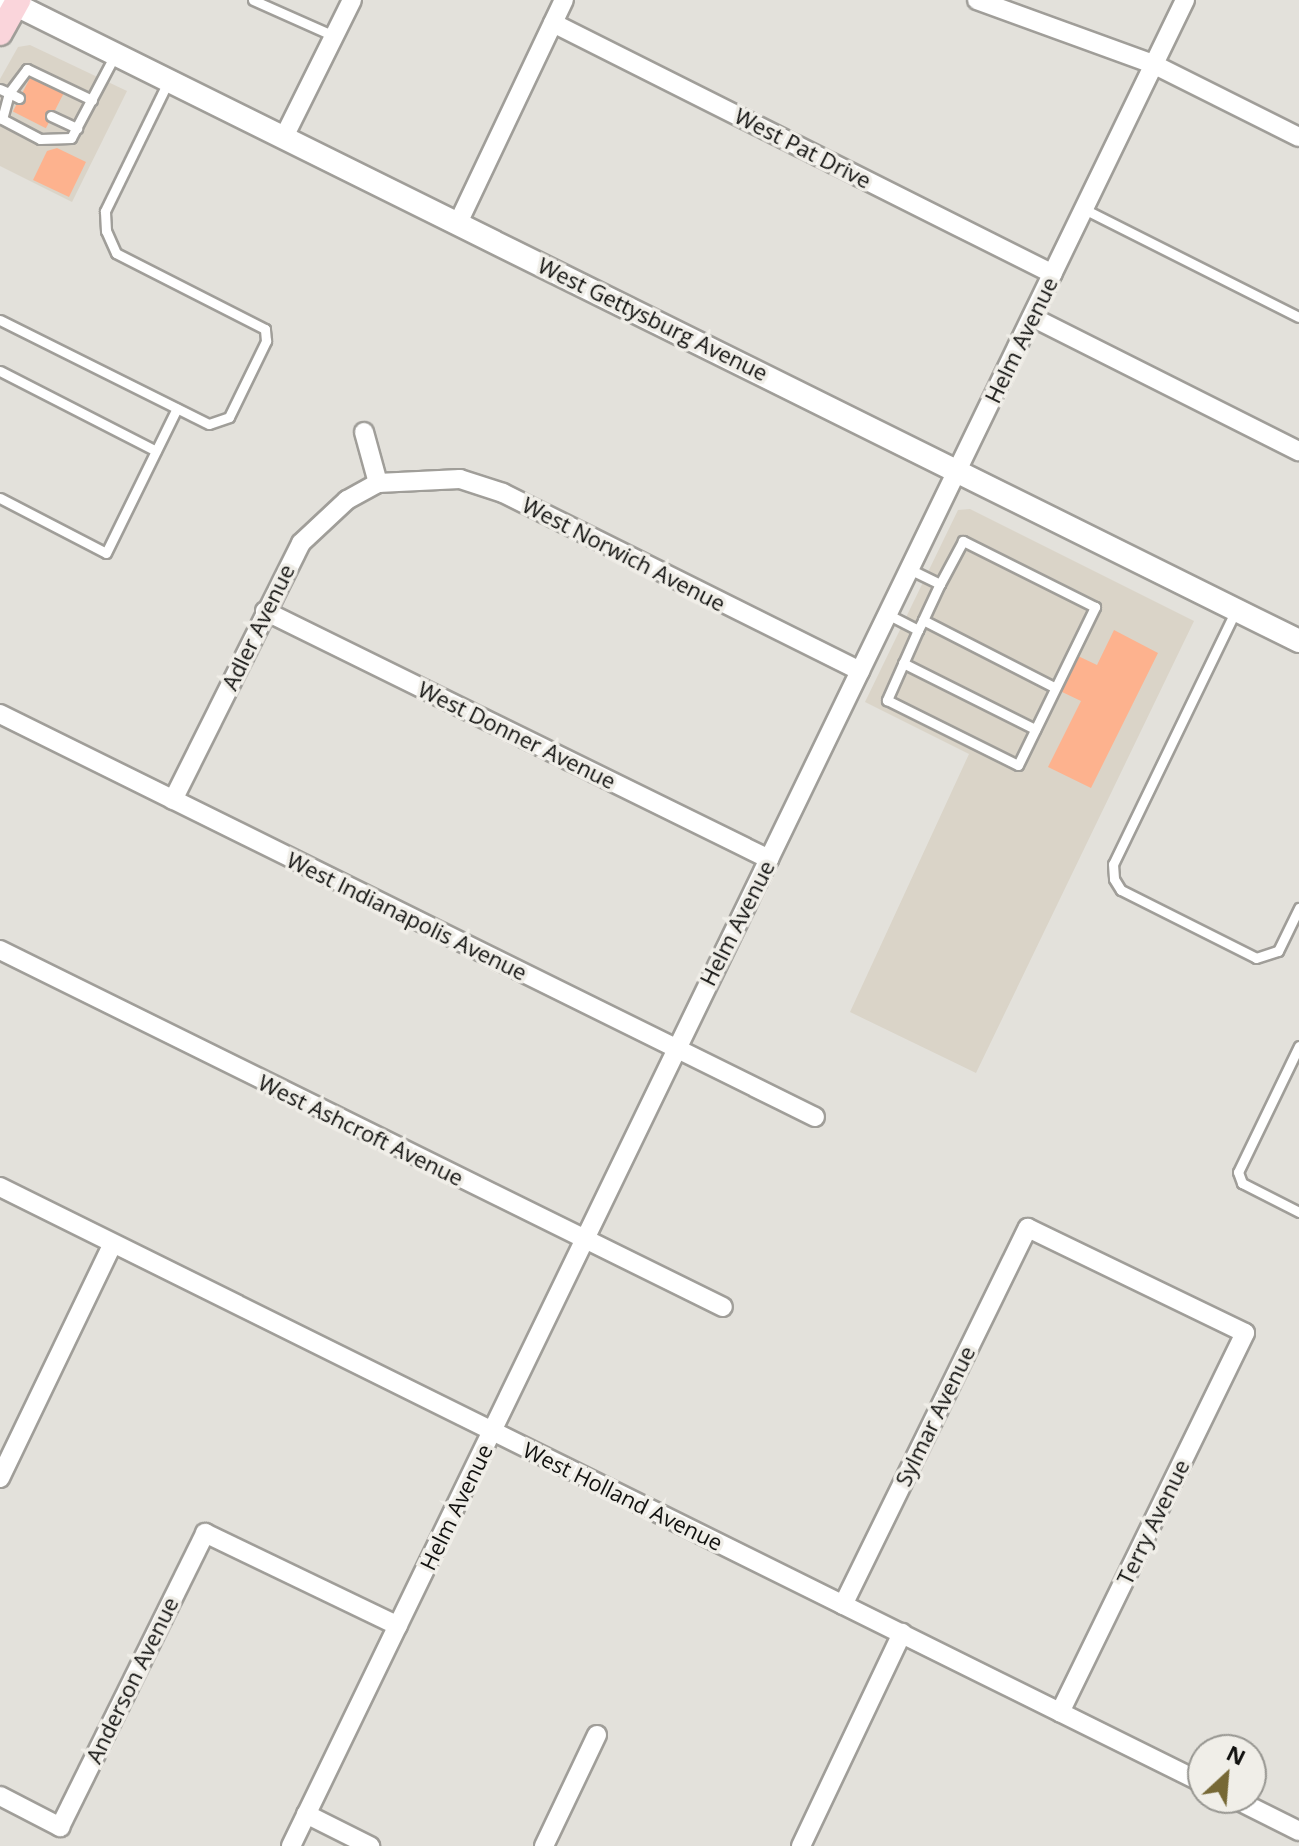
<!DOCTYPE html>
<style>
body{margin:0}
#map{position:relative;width:1299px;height:1846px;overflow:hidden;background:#e3e1db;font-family:"Open Sans",sans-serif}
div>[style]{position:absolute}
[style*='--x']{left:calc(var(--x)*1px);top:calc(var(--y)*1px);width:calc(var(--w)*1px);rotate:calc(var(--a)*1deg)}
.built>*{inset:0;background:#dad4c8}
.building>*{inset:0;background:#fdb28e;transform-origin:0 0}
.roads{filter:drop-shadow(2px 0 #a09e99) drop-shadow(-2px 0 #a09e99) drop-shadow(0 2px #a09e99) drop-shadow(0 -2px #a09e99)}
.service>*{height:9px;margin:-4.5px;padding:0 4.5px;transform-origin:4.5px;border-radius:4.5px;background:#fff}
.minor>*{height:18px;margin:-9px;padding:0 9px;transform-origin:9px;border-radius:9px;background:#fff}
.tertiary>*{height:22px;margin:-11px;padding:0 11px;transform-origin:11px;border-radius:11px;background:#fff}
.secondary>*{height:24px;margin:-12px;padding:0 12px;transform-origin:12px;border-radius:12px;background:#fad5db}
span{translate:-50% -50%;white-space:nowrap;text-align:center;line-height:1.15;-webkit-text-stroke:7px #f0eee8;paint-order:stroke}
.street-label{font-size:22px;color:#11110f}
.north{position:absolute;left:1187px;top:1734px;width:80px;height:80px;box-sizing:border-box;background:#f0eee8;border:2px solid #979691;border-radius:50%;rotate:26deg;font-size:22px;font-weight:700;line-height:32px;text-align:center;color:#11110f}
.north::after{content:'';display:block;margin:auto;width:28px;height:36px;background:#766835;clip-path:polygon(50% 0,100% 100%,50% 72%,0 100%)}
</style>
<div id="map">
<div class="built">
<i style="clip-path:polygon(30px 45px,127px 91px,72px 202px,0 166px,0 79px,18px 47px)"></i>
<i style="clip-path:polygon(970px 509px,1194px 621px,976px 1073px,850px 1012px,969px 754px,865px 702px,958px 510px)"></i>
</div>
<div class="building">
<i style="left:32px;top:74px;width:37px;height:42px;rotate:27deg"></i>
<i style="clip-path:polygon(57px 148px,86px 162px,69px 197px,33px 180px,47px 151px)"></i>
<i style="clip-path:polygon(1114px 630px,1158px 653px,1091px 788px,1048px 767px,1081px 701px,1060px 691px,1078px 656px,1097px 665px)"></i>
</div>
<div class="roads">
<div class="service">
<i style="--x:253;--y:0;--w:89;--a:24"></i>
<i style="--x:0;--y:89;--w:10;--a:24"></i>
<i style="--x:9;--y:93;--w:27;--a:105"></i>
<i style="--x:2;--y:119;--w:43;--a:27.8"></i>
<i style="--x:40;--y:139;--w:31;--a:-2"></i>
<i style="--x:71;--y:138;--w:94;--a:-62.1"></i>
<i style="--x:19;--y:98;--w:11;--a:-153"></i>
<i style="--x:9;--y:93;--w:30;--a:-53"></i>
<i style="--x:27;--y:69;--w:72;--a:25.5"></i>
<i style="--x:51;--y:116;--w:29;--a:25"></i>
<i style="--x:1086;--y:210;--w:238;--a:26.7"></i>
<i style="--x:0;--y:320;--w:233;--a:26.5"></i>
<i style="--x:209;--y:424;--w:21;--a:-19"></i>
<i style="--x:229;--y:417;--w:85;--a:-64"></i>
<i style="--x:266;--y:341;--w:12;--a:-95"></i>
<i style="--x:265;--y:329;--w:167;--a:-153"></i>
<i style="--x:116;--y:253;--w:24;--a:-114"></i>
<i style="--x:106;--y:231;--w:20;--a:-93"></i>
<i style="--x:105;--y:211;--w:146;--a:-64"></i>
<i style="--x:0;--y:371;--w:175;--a:27.1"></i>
<i style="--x:0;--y:498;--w:119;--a:27.4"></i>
<i style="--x:106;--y:553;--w:161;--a:-63.9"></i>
<i style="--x:1236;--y:610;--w:282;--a:115.8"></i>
<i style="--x:1113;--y:864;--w:15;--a:86"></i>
<i style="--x:1114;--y:879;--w:13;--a:58"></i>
<i style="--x:1121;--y:890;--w:151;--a:26.7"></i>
<i style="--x:1256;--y:958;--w:23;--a:-18"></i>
<i style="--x:1278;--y:951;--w:48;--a:-64"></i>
<i style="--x:887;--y:614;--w:35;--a:27"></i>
<i style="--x:918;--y:630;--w:11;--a:-63"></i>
<i style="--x:923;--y:620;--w:40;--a:-65"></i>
<i style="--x:940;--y:584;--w:34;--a:-154"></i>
<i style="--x:923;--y:620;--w:147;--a:27.1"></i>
<i style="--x:918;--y:630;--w:77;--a:113.9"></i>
<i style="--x:887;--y:700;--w:146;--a:26.4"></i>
<i style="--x:1018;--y:765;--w:176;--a:-64"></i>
<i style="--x:1095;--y:607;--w:148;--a:-153.4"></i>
<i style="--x:963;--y:541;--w:49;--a:118.1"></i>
<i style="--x:903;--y:663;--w:148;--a:26.6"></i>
<i style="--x:1299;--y:1046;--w:140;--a:115.8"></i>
<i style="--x:1238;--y:1172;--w:12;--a:70"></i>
<i style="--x:1242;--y:1183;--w:64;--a:27"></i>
</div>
<div class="minor">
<i style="--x:977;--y:0;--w:187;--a:20"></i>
<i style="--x:1153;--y:64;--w:163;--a:26.6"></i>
<i style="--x:553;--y:23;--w:559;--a:26.66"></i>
<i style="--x:284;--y:137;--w:153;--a:-63.6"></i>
<i style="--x:458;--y:223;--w:247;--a:-64.6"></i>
<i style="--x:1032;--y:317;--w:299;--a:26.7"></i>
<i style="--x:364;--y:432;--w:53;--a:74.6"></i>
<i style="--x:265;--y:611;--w:562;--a:26.2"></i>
<i style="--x:0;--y:714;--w:909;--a:26.31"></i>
<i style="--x:173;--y:800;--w:287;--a:-63.5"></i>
<i style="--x:301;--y:543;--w:63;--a:-43.1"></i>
<i style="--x:347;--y:500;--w:35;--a:-29"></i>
<i style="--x:378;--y:483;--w:82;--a:-2.8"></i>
<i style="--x:460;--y:479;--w:45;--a:18"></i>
<i style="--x:503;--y:493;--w:399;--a:26.5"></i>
<i style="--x:0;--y:950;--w:806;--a:26.28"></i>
<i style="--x:0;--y:1187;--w:1343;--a:26.36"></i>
<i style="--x:0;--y:1478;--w:259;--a:-64.3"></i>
<i style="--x:843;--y:1605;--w:420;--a:-63.9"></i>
<i style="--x:1028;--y:1228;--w:241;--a:25.8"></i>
<i style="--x:1245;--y:1333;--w:422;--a:116"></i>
<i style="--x:0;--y:1796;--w:68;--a:27.3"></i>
<i style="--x:60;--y:1827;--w:328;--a:-63.7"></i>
<i style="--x:205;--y:1533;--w:214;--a:25.7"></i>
<i style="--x:1233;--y:1798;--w:74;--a:26.6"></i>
<i style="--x:306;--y:1814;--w:72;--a:26.6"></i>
<i style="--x:291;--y:1846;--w:2051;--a:-64.16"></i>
<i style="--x:544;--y:1846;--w:123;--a:-64.5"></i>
<i style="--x:801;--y:1846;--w:236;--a:-64.6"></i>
</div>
<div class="tertiary">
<i style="--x:6;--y:0;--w:1443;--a:26.37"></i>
</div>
<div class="secondary">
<i style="--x:0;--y:33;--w:38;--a:-61"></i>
</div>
</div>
<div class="street-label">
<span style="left:803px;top:148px;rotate:27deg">West Pat Drive</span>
<span style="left:653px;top:319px;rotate:26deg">West Gettysburg Avenue</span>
<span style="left:1021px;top:340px;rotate:-64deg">Helm Avenue</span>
<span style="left:624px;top:554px;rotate:27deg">West Norwich Avenue</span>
<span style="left:258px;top:627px;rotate:-64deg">Adler Avenue</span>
<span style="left:517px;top:735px;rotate:26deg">West Donner Avenue</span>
<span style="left:407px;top:916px;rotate:26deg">West Indianapolis Avenue</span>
<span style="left:737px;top:923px;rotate:-63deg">Helm Avenue</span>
<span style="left:361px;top:1130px;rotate:26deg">West Ashcroft Avenue</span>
<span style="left:935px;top:1416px;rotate:-64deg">Sylmar Avenue</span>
<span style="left:623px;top:1496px;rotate:26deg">West Holland Avenue</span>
<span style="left:456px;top:1507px;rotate:-64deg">Helm Avenue</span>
<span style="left:1153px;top:1522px;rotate:-64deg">Terry Avenue</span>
<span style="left:132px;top:1680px;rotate:-64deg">Anderson Avenue</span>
</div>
<div class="north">N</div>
</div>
